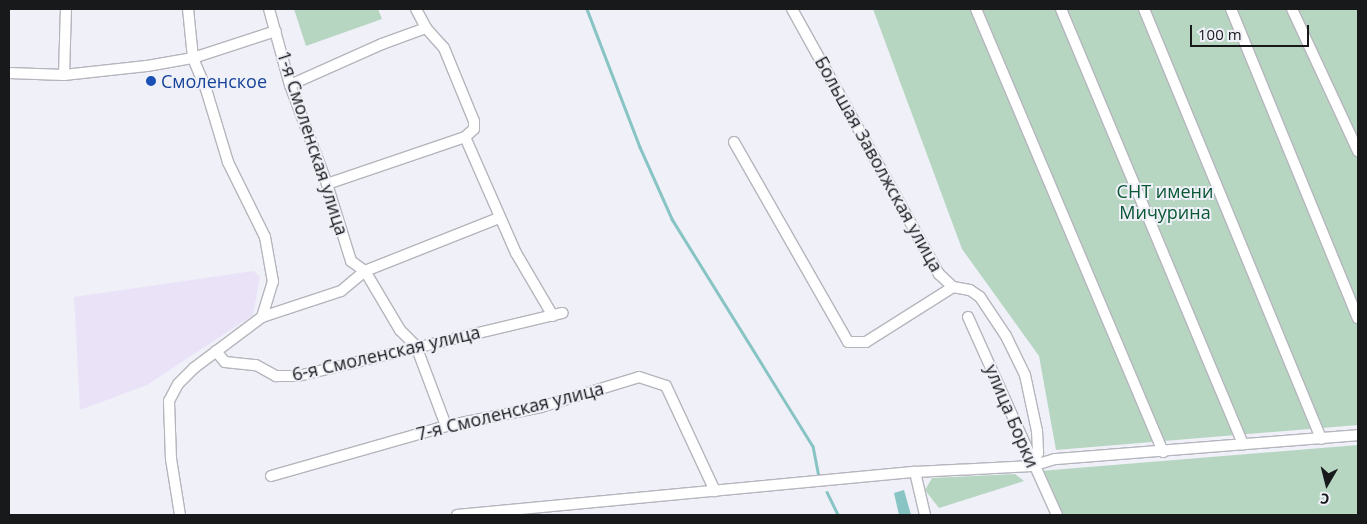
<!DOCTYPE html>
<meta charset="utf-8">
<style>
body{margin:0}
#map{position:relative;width:1367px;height:524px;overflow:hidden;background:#eff0f8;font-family:"Open Sans",sans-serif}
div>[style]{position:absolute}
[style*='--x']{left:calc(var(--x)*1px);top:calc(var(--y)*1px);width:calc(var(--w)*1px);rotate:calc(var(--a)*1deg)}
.industrial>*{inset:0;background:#eae3f8}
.green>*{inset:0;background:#b7d6c2}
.water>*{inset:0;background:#88c4c4}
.stream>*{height:2.5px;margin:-1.25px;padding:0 1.25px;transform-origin:1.25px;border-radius:1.25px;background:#88c4c4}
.roads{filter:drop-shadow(1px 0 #b5b5bd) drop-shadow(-1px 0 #b5b5bd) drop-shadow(0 1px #b5b5bd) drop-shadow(0 -1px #b5b5bd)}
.street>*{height:10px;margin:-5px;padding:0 5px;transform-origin:5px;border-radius:5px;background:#fff}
.dots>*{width:14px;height:14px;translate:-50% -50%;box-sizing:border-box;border:2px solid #eff0f8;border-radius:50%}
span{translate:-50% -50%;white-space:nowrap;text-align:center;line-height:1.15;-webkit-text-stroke:4px #eff0f8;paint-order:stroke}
.transit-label{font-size:18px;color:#164399}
.left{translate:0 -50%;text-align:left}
.street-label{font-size:18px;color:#18191b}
.park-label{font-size:18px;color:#0a5734}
.frame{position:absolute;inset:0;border:10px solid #18191b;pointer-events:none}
.north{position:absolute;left:1302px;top:459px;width:50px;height:50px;-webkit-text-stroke:4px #eff0f8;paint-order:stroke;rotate:188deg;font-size:14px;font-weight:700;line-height:20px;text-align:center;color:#18191b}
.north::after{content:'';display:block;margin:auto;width:18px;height:22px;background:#18191b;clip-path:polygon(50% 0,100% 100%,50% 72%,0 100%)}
.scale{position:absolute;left:1190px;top:25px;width:119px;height:22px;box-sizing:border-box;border:2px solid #18191b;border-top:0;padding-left:6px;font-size:15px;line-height:18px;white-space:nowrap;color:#18191b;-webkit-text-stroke:4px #eff0f8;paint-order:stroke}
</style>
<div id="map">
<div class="industrial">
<i style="clip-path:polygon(253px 271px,260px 277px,253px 315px,147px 385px,80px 410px,74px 297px)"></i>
</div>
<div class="green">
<i style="clip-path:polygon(294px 9px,378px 9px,382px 19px,306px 46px)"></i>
<i style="clip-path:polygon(873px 9px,1358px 9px,1358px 425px,1056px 450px,1039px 356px,962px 249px)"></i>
<i style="clip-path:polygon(1358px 445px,1358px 515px,1063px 515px,1040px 471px)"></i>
<i style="clip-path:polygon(1015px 474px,1024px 481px,939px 508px,925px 490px,932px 478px)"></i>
</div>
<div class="water">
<i style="clip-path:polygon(904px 490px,911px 515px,899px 515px,894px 493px)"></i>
</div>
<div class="stream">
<i style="--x:587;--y:9;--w:148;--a:69"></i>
<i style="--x:640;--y:147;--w:79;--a:66"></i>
<i style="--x:672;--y:219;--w:267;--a:58.2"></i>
<i style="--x:813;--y:446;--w:31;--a:79"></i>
<i style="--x:827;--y:492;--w:25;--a:64"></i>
</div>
<div class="roads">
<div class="street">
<i style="--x:269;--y:9;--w:79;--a:74.6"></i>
<i style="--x:290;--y:85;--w:106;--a:69.5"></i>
<i style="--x:327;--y:184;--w:81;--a:72.7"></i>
<i style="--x:351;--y:261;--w:17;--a:36"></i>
<i style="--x:365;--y:271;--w:69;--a:59.3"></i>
<i style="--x:400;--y:330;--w:23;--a:45"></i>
<i style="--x:416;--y:346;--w:85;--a:69.4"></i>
<i style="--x:416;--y:9;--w:21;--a:62"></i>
<i style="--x:426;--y:28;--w:27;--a:48"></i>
<i style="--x:444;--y:48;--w:79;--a:67.7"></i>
<i style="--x:474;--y:121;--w:8;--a:90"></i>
<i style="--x:474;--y:129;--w:12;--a:138"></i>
<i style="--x:465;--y:137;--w:127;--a:66.3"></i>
<i style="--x:516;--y:253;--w:73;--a:59.6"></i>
<i style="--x:792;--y:9;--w:303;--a:61"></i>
<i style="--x:939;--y:274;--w:19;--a:43"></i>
<i style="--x:953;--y:287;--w:17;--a:10"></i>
<i style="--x:970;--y:290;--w:12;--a:35"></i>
<i style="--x:980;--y:297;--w:47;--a:56.3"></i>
<i style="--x:1006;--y:336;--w:43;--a:64"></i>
<i style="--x:1025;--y:375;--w:57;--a:77.9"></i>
<i style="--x:1037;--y:431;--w:22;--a:87"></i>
<i style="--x:1038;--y:453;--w:14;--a:115"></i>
<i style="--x:976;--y:9;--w:481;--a:67.1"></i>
<i style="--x:1061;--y:9;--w:472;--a:67.3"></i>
<i style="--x:1144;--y:9;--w:465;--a:67.6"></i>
<i style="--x:1231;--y:9;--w:334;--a:67.7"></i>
<i style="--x:1292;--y:9;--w:157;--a:65.1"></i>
<i style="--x:9;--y:73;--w:55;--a:2.1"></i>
<i style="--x:64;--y:75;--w:83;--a:-6.2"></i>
<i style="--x:147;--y:66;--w:47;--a:-9.9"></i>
<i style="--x:193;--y:58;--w:87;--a:-18"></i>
<i style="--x:64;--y:75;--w:66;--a:-88.3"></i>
<i style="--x:290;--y:85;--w:101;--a:-24"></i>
<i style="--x:382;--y:44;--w:47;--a:-20"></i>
<i style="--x:734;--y:142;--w:230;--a:60.3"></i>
<i style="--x:848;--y:342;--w:18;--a:0"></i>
<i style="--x:866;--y:342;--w:103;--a:-32.3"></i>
<i style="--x:327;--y:184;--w:146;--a:-18.8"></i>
<i style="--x:262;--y:317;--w:83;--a:-18.2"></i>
<i style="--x:341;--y:291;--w:31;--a:-40"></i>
<i style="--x:365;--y:271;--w:144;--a:-21.6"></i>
<i style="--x:968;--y:317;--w:217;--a:65.8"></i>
<i style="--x:216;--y:351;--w:14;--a:51"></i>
<i style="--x:225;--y:362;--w:31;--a:6"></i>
<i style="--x:256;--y:365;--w:23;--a:29"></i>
<i style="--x:276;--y:376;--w:22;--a:0"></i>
<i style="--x:298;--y:376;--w:272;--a:-13.4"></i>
<i style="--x:915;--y:472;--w:44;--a:76.9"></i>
<i style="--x:271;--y:476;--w:182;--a:-15.9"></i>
<i style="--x:446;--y:426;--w:97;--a:-11.3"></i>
<i style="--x:541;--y:407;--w:102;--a:-17"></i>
<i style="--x:639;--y:377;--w:28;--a:18"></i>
<i style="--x:666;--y:386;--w:116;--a:65"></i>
<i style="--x:180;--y:515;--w:57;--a:-99.1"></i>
<i style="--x:171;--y:459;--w:58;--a:-92"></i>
<i style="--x:169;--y:401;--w:19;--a:-62"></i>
<i style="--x:178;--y:384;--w:23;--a:-45"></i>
<i style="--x:194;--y:368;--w:85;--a:-36.9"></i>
<i style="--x:262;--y:317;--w:37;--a:-73"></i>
<i style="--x:273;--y:282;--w:46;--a:-100.1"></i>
<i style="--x:265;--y:237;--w:84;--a:-116.3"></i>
<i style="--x:228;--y:162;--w:76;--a:-106.8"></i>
<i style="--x:206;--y:89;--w:34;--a:-113"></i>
<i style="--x:193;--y:58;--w:49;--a:-95.8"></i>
<i style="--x:457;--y:515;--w:460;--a:-5.4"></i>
<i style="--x:915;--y:472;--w:117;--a:-2.9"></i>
<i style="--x:1032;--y:466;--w:24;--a:-17"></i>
<i style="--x:1055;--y:459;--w:304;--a:-4.5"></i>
</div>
</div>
<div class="dots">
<i style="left:151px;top:81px;background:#1a4fb4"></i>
</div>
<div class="transit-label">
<span class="left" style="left:161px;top:81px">Смоленское</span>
</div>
<div class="street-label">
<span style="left:313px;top:143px;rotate:72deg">1-я Смоленская улица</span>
<span style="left:879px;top:164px;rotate:61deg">Большая Заволжская улица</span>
<span style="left:386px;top:353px;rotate:-13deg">6-я Смоленская улица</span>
<span style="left:510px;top:411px;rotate:-14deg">7-я Смоленская улица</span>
<span style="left:1012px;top:416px;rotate:67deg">улица Борки</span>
</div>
<div class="park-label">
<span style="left:1165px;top:202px">СНТ имени<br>Мичурина</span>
</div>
<div class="frame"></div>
<div class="north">С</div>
<div class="scale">100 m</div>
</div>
